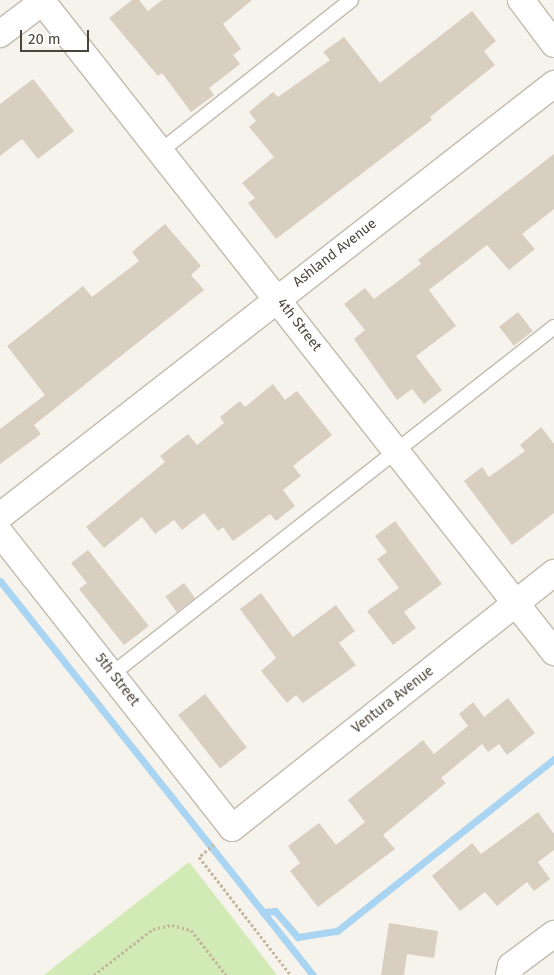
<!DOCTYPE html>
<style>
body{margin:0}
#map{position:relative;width:554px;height:975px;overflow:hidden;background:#f6f3ec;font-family:"Fira Sans",sans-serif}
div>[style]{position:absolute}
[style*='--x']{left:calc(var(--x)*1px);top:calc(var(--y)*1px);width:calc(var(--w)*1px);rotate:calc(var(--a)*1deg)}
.green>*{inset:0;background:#d2eab5}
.stream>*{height:7px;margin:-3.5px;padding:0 3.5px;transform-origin:3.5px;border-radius:3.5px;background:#a9d4f2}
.building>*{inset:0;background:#d8cfc1;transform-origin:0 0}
.path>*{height:3px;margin-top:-1.5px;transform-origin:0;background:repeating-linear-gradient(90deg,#c4b79f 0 2.5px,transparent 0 5px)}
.roads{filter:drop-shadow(1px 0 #c2bbae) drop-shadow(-1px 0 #c2bbae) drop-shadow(0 1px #c2bbae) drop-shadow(0 -1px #c2bbae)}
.lane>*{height:14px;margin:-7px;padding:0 7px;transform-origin:7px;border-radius:7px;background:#fff}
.street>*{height:26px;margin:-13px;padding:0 13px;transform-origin:13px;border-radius:13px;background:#fff}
span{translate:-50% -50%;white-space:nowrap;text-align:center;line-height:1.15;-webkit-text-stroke:4px #fff;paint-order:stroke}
.street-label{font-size:14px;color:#4b4439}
.scale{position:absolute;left:20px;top:30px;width:69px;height:22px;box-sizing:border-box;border:2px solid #4b4439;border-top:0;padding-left:6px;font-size:15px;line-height:18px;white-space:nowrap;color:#4b4439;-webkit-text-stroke:4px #fff;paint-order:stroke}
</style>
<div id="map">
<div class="green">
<i style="clip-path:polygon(189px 862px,277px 975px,44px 975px)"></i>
</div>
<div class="stream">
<i style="--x:0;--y:581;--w:503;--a:51.54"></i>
<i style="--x:263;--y:912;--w:12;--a:-5"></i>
<i style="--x:275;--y:911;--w:35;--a:49"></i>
<i style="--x:298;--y:937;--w:39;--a:-9"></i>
<i style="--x:337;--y:931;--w:277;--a:-38.4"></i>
</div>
<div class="building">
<i style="clip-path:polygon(132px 0,139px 0,148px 11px,162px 0,252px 0,223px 24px,241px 49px,233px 55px,240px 64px,209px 88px,214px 95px,191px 112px,162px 73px,158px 76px,109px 18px)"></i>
<i style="clip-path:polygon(472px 11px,496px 41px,484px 51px,495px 65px,430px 117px,432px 120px,276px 239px,248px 203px,255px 198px,242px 183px,274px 157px,249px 127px,256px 121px,249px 112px,273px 92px,278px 97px,330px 60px,323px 52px,344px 37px,380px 83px)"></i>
<i style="clip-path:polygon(33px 79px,74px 131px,38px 159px,22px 139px,0 156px,0 104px)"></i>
<i style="clip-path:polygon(554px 154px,554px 209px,522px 234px,535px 249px,509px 270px,487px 245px,429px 290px,456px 326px,416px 356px,442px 390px,424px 404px,412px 389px,397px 400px,354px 339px,365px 330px,344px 304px,365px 288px,374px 299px,421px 264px,418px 260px)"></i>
<i style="clip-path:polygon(165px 224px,201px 266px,191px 275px,204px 290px,34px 425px,41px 434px,0 464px,0 429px,45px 395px,7px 346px,83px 286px,92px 297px,139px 261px,132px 252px)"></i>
<i style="left:518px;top:312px;width:24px;height:24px;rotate:52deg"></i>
<i style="clip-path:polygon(273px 384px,285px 400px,297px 391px,332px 435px,293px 466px,301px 476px,283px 490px,295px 506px,276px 521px,270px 514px,233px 541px,223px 527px,218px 531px,204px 513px,182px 530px,174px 520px,155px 534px,142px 517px,104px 548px,86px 527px,165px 462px,160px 456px,188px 434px,197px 445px,224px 423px,220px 417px,240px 401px,245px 407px)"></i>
<i style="clip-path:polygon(541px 427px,554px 444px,554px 513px,512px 545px,464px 481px,482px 467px,489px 477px,525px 451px,520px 445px)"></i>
<i style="clip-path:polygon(395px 521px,442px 584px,404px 612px,416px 628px,393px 645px,367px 611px,399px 588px,377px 559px,387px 552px,375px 536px)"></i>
<i style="clip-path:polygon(88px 550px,149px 626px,124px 645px,79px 589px,87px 583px,71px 563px)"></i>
<i style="left:184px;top:583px;width:19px;height:23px;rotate:54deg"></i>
<i style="clip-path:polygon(261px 593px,293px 637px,336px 605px,355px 631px,339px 643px,356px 665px,303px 703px,296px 695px,287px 703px,261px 671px,276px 658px,240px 609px)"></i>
<i style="left:205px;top:694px;width:68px;height:34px;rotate:52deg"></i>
<i style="clip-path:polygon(508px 698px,535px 733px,507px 755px,499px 744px,488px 752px,482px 744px,441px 778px,446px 783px,383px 835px,395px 849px,318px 907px,290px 871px,300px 863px,288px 846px,319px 823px,336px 845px,365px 822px,348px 800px,423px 740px,434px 754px,468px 726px,459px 714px,473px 702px,484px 717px)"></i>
<i style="clip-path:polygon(538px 812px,554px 834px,554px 850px,538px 862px,550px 879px,534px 891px,527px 882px,497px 906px,485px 892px,460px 911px,432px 876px,472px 843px,481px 854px)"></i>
<i style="clip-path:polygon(389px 923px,438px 931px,434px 958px,407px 954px,404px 975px,381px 975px)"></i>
</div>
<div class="path">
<i style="--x:214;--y:844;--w:20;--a:139"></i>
<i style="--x:199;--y:857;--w:150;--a:52.1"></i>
<i style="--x:94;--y:975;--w:75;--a:-37.9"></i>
<i style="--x:153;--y:929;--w:19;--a:-12"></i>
<i style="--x:172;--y:925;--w:20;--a:15"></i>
<i style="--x:191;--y:930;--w:57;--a:52.1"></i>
</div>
<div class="roads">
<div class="lane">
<i style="--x:162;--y:150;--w:241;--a:-38.4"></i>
<i style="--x:112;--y:674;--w:562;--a:-38.13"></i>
</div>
<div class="street">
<i style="--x:41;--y:0;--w:830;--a:51.8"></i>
<i style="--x:521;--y:0;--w:55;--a:53.1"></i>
<i style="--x:0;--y:34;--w:56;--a:-37.1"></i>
<i style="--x:0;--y:516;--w:703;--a:-37.95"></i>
<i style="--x:0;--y:533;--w:375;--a:51.8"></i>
<i style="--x:232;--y:828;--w:411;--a:-38.4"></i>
<i style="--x:509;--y:975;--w:9;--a:-77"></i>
<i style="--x:511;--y:966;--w:54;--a:-36.7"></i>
</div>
</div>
<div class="street-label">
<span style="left:335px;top:253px;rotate:-38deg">Ashland Avenue</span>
<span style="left:299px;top:325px;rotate:52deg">4th Street</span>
<span style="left:117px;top:680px;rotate:52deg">5th Street</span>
<span style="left:393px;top:700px;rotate:-38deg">Ventura Avenue</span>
</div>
<div class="scale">20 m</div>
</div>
